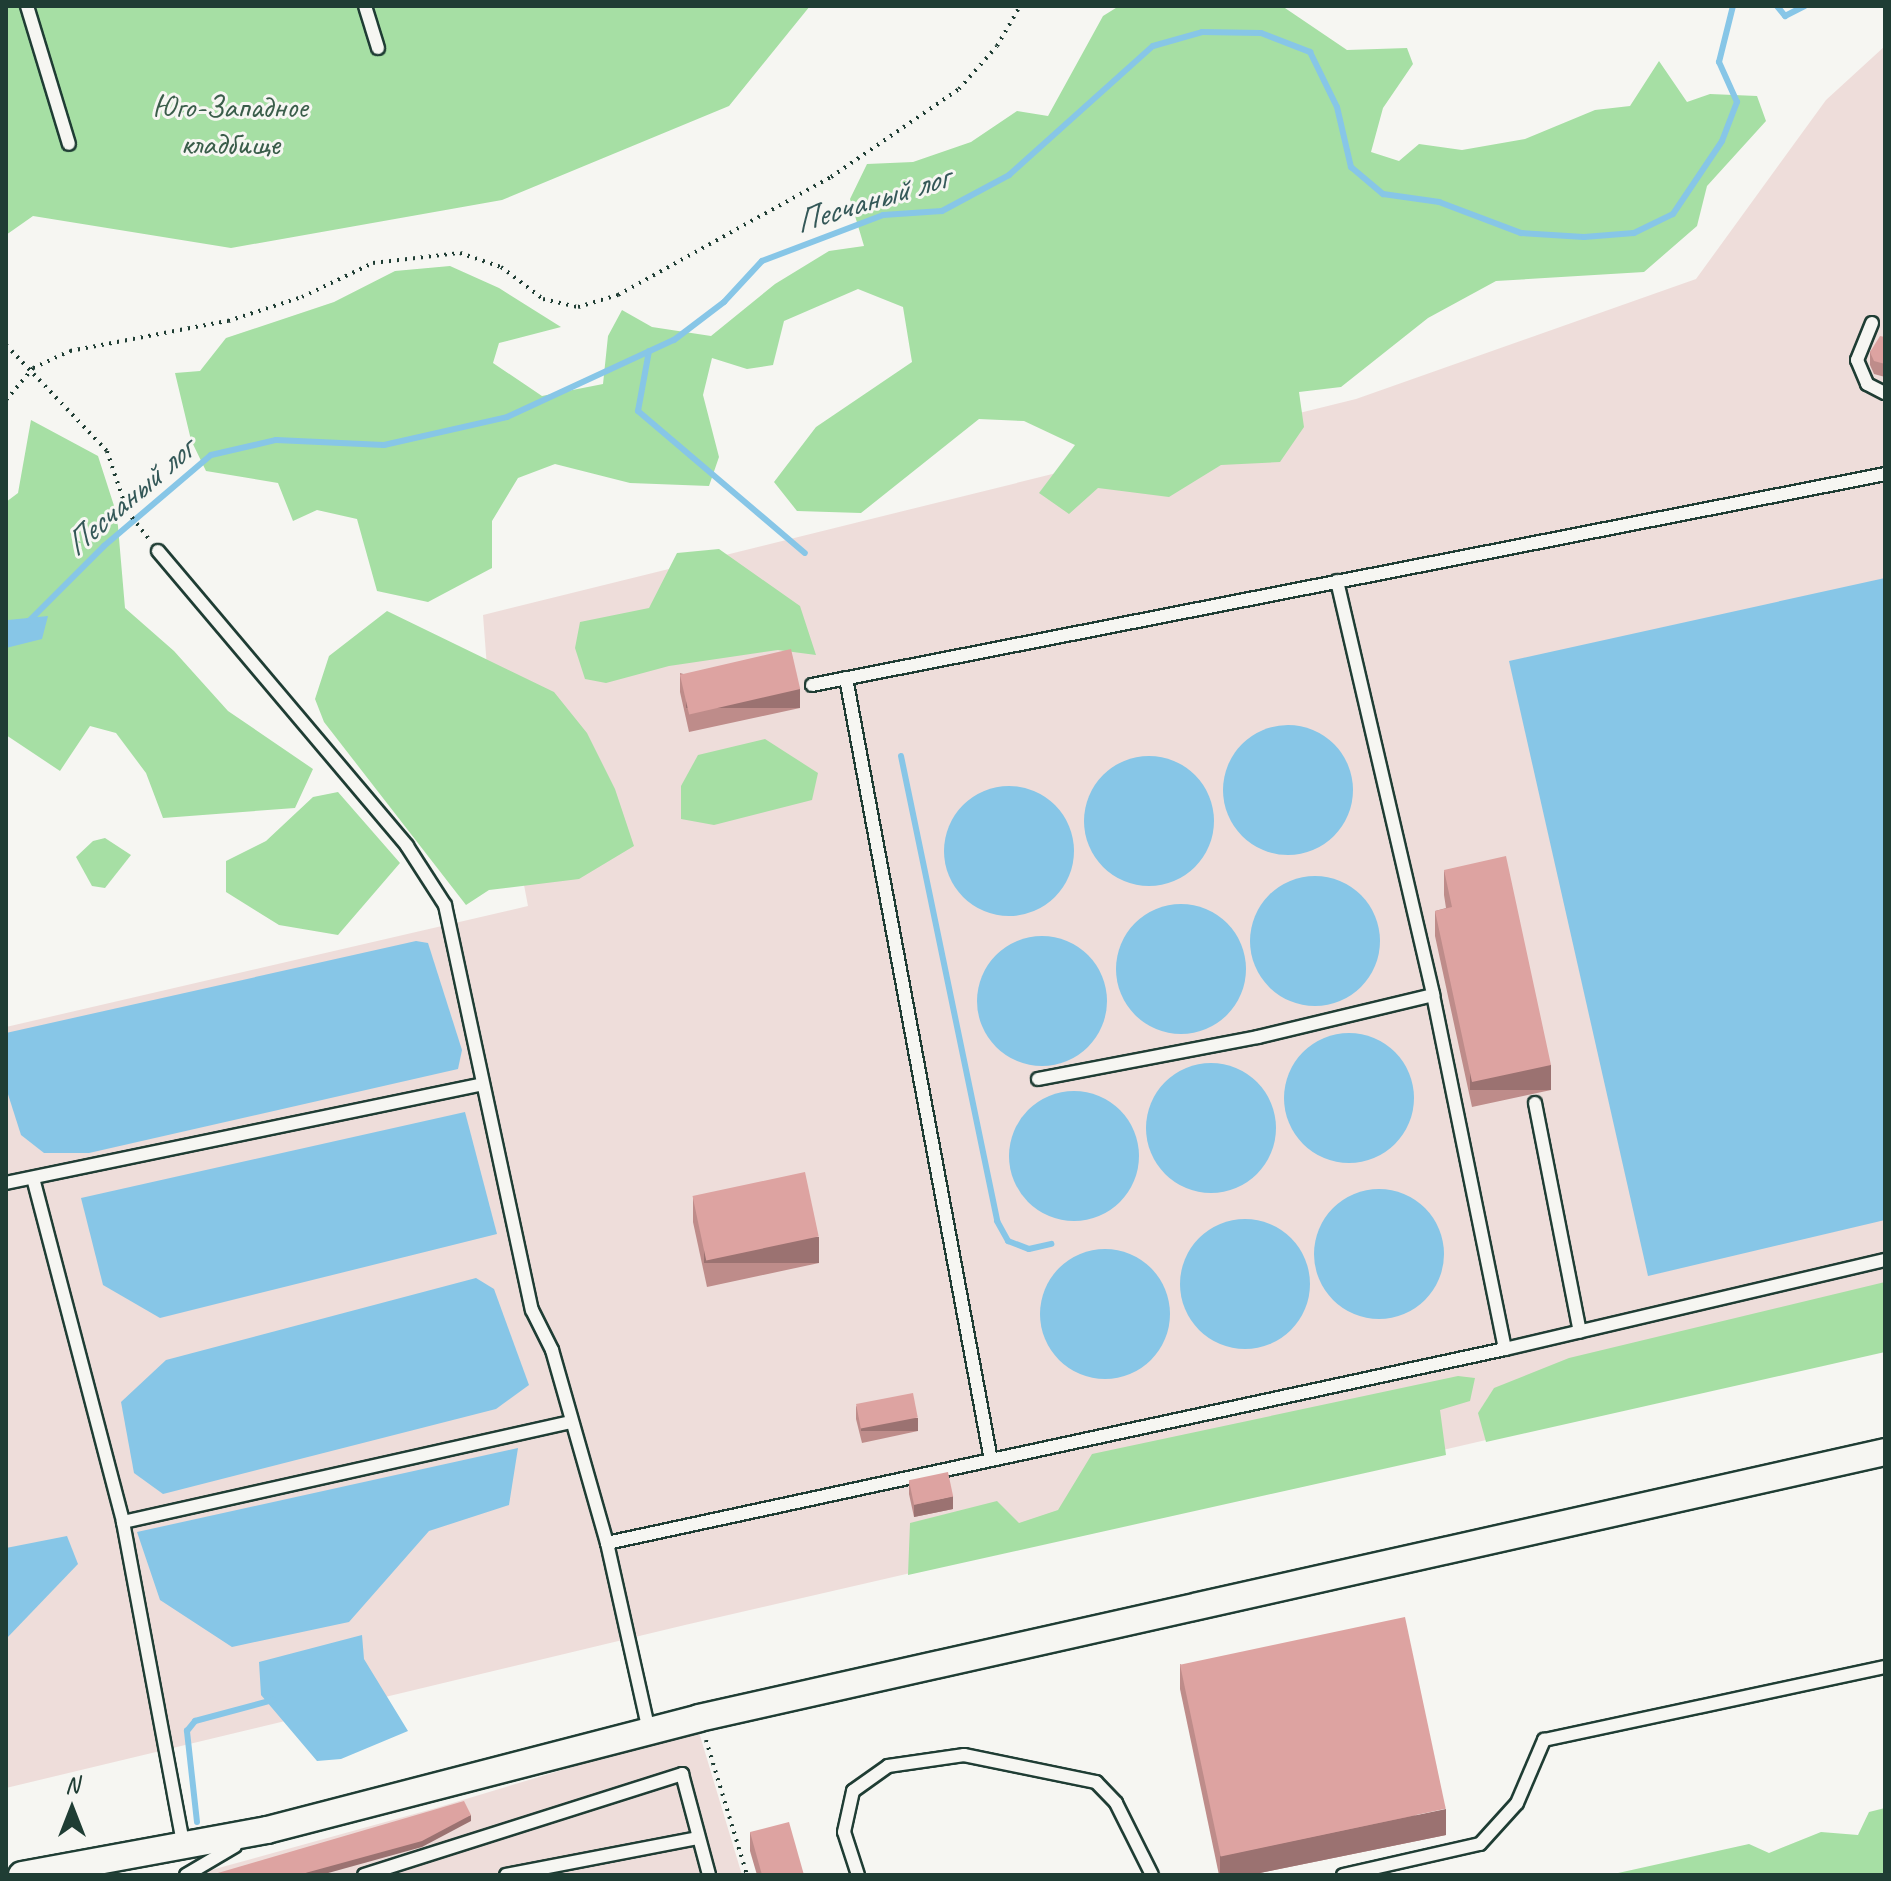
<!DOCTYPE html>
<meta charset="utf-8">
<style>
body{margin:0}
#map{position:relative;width:1891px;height:1881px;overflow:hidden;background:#f6f6f2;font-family:Caveat,sans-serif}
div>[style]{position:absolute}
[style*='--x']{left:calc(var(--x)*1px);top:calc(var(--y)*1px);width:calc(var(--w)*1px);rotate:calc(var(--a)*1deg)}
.built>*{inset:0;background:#eeddda}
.green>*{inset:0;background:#a6dfa4}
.water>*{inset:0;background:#87c6e7}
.round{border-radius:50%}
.stream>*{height:6px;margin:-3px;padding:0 3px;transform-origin:3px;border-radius:3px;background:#87c6e7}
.path>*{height:4px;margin-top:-2px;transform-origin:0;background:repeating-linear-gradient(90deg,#1f3d34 0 2px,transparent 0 8px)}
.roads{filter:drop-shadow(2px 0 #1f3d34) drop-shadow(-2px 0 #1f3d34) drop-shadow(0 2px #1f3d34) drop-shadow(0 -2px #1f3d34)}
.service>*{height:12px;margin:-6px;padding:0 6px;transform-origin:6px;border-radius:6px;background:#f6f6f2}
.minor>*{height:26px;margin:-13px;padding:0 13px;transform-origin:13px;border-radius:13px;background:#f6f6f2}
.wall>*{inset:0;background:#be8c8a}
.shaded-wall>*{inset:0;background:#9b7271;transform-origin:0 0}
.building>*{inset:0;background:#dda3a1;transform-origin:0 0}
span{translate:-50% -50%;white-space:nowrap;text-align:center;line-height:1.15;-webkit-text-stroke:6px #f6f6f2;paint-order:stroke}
.park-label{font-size:32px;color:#3a5d4a}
.water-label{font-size:34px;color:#345858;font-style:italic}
.frame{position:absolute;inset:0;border:8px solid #1f3d34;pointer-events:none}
.north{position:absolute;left:32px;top:1769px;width:80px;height:80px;-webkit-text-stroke:6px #f6f6f2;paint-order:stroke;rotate:0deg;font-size:22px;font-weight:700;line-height:32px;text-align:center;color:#1f3d34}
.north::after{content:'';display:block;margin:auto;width:28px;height:36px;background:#1f3d34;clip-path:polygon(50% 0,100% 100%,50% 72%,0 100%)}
</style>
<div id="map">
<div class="built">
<i style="clip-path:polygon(1885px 46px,1885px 1348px,685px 1625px,6px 1788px,6px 1027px,528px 906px,490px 707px,483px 615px,1356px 399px,1696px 279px,1826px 100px)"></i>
<i style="clip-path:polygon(698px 1729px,742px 1875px,193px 1875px,436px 1808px)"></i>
</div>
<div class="green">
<i style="clip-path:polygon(6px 6px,810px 6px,729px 106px,502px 200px,231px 248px,33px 216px,6px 235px)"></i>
<i style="clip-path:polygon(1119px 6px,1282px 6px,1347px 50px,1407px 48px,1413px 64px,1383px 108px,1371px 152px,1399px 161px,1419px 144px,1462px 150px,1525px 139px,1595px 110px,1630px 106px,1659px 61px,1687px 102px,1710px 94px,1757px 96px,1766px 121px,1707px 186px,1697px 226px,1644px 272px,1496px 281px,1428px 318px,1341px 387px,1299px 392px,1304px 427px,1280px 462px,1221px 465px,1169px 497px,1098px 488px,1069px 514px,1039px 493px,1075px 445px,1024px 421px,979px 419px,861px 513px,797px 511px,774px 482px,816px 427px,912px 362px,903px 307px,858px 289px,784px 321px,773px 365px,747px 369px,712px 358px,703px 395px,719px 457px,709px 486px,630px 483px,555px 464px,518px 478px,492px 521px,492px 568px,428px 602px,377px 591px,357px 519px,317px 510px,293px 521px,278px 483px,206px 471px,191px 440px,175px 373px,200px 371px,226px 338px,334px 302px,395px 271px,450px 266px,499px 288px,561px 327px,499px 343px,493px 363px,542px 396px,603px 384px,608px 336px,622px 310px,652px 327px,711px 336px,775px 284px,829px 251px,864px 246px,850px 199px,867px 164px,913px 162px,971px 142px,1017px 111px,1048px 116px,1103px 16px)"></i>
<i style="clip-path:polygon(31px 420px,98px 456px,117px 515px,125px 608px,174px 651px,228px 711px,313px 769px,295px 808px,163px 818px,146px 773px,116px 733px,90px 726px,60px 771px,6px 735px,6px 502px,18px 493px)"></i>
<i style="clip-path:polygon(719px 549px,800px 606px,816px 655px,778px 650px,669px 666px,606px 683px,585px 679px,575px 648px,580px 622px,649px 608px,677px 553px)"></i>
<i style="clip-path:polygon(387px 611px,554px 692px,587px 733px,615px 789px,634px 846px,579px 879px,489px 890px,466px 905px,324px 722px,315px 699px,329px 656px)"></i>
<i style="clip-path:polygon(765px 739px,818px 773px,812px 800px,714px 825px,681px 819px,681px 786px,698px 755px)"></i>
<i style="clip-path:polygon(338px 792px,400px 863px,338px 935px,279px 925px,226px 892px,226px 861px,266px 841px,313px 797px)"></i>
<i style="clip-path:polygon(105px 838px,131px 855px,105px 888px,92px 886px,76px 857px,93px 841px)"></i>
<i style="clip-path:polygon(1885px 1282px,1885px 1352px,1486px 1442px,1478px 1413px,1494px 1388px,1569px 1358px)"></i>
<i style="clip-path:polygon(1458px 1376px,1475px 1378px,1470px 1401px,1440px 1410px,1446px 1455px,908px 1575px,910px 1523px,997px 1501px,1019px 1523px,1058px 1510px,1092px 1454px)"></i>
<i style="clip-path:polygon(1885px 1808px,1885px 1875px,1609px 1875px,1749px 1844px,1769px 1853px,1821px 1832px,1858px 1835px,1869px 1812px)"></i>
</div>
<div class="water">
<i style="clip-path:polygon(1885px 578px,1885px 1220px,1648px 1276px,1509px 661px)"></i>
<i style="clip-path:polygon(48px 616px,42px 639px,6px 648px,8px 620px)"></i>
<i class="round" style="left:1223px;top:725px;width:130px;height:130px"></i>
<i class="round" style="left:1084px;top:756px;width:130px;height:130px"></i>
<i class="round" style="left:944px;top:786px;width:130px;height:130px"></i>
<i class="round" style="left:1250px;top:876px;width:130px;height:130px"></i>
<i class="round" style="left:1116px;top:904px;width:130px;height:130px"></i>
<i class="round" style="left:977px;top:936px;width:130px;height:130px"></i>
<i style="clip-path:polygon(416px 941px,428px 943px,462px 1050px,458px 1069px,89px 1153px,44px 1153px,21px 1135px,6px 1088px,6px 1033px)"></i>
<i class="round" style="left:1284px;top:1033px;width:130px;height:130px"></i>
<i class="round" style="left:1146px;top:1063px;width:130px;height:130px"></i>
<i class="round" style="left:1009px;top:1091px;width:130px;height:130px"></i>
<i style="clip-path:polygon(465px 1112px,497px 1234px,160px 1318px,103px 1285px,81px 1198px)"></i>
<i class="round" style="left:1314px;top:1189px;width:130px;height:130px"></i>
<i class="round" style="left:1180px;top:1219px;width:130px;height:130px"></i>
<i class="round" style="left:1040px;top:1249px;width:130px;height:130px"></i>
<i style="clip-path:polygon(476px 1278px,494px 1289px,529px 1385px,496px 1409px,163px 1494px,134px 1473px,121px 1402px,166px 1360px)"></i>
<i style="clip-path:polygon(518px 1448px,509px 1505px,429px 1531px,349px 1622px,232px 1647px,160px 1600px,137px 1532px)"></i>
<i style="clip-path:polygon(67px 1536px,78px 1564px,6px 1639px,6px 1548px)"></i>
<i style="clip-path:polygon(362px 1635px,364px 1659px,408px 1731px,341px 1759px,317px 1761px,261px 1695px,259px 1662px)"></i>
</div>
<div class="stream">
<i style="--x:1777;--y:6;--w:13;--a:51"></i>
<i style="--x:1785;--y:16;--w:22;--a:-27"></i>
<i style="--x:649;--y:351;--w:61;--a:100.4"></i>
<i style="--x:638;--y:411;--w:219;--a:40.4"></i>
<i style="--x:29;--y:621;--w:106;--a:-45"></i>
<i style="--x:104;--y:546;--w:140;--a:-40.4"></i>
<i style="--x:211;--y:455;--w:67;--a:-13"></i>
<i style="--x:276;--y:440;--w:108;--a:2.7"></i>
<i style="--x:384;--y:445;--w:126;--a:-12.8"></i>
<i style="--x:507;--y:417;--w:184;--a:-24.8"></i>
<i style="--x:674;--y:340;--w:63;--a:-37.2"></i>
<i style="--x:724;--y:302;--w:56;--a:-47.2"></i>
<i style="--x:762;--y:261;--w:129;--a:-20.8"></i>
<i style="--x:883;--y:215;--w:59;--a:-3.9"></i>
<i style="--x:942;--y:211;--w:76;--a:-28.2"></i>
<i style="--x:1009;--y:175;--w:193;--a:-41.9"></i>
<i style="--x:1153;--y:46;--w:51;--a:-15.9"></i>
<i style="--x:1202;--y:32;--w:59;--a:1"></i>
<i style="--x:1261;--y:33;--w:53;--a:21.2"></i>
<i style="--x:1310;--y:52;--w:61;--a:63.9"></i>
<i style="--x:1337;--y:107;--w:62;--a:76.9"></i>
<i style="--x:1351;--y:167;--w:42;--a:40.2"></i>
<i style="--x:1383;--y:194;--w:57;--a:8.1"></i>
<i style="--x:1439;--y:202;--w:88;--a:20.7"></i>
<i style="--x:1521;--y:233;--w:63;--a:3.6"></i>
<i style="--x:1584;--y:237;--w:50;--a:-4.6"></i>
<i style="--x:1634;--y:233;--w:43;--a:-26"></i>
<i style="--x:1673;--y:214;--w:88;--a:-56.1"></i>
<i style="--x:1722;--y:141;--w:42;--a:-69"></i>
<i style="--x:1737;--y:102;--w:44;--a:-114.2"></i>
<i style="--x:1719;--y:62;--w:58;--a:-76"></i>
<i style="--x:901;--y:756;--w:475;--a:78.3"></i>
<i style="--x:997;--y:1221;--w:23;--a:61"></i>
<i style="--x:1008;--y:1241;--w:22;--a:21"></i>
<i style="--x:1029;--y:1249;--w:23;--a:-13"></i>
<i style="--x:197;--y:1822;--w:92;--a:-96.3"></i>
<i style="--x:187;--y:1731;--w:13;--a:-51"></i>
<i style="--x:195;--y:1721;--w:81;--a:-15.1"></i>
</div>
<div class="path">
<i style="--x:6;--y:345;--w:146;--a:46.4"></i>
<i style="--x:107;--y:451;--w:63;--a:71.6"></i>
<i style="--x:127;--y:511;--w:36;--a:52"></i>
<i style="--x:6;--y:400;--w:42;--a:-49.8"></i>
<i style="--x:33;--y:368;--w:41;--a:-24.7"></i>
<i style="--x:70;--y:351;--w:161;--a:-10.8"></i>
<i style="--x:228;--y:321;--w:78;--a:-18"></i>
<i style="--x:302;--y:297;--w:79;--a:-25.6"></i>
<i style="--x:373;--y:263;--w:88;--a:-6.6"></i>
<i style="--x:460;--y:253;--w:43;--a:18.9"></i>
<i style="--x:501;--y:267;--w:53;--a:37.3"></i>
<i style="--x:543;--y:299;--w:36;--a:13"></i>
<i style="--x:578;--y:307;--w:42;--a:-16.7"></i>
<i style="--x:618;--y:295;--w:244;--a:-29"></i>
<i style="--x:831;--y:177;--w:155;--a:-34.5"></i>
<i style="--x:959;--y:89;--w:57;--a:-48.5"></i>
<i style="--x:997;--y:46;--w:46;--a:-60.1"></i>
<i style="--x:706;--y:1740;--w:141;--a:73.1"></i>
</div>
<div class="roads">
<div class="service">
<i style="--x:27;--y:6;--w:144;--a:73.1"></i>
<i style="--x:365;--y:6;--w:44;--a:72.8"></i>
<i style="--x:1872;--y:323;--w:40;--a:112"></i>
<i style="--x:1857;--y:360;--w:26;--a:67"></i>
<i style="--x:1867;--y:384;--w:20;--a:27"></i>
<i style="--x:158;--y:551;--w:386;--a:49.8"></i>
<i style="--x:407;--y:846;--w:70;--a:57.2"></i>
<i style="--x:445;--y:905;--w:414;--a:77.9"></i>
<i style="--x:532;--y:1310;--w:45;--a:63.4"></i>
<i style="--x:552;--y:1350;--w:201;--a:74.1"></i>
<i style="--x:607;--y:1543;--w:193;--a:77.4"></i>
<i style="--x:1337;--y:581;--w:425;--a:76.9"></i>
<i style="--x:1433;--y:995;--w:361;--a:78.5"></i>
<i style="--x:846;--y:678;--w:795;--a:79.5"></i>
<i style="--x:812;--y:685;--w:1094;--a:-11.12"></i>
<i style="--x:1038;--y:1079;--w:224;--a:-10.8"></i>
<i style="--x:1258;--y:1037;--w:180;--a:-13.5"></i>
<i style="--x:1535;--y:1103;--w:233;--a:78.9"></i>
<i style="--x:33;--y:1178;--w:356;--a:75.3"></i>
<i style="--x:123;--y:1522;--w:327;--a:79.4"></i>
<i style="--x:6;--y:1183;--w:486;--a:-11.7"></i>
<i style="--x:123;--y:1522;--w:458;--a:-12.6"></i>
<i style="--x:607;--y:1543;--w:919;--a:-12.19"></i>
<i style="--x:1505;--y:1349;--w:390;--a:-13.2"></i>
<i style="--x:186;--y:1875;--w:57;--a:-30.6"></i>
<i style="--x:364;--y:1875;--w:334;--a:-17.6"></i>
<i style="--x:682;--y:1774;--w:105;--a:75"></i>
<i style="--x:506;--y:1875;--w:196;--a:-10.9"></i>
<i style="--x:858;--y:1875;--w:45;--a:-108"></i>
<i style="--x:844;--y:1832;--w:42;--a:-77.6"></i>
<i style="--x:853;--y:1791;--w:43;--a:-35.5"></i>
<i style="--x:888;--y:1766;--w:77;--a:-8.2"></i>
<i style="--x:964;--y:1755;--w:135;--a:11.6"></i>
<i style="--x:1096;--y:1782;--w:29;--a:46"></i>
<i style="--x:1116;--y:1803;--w:80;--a:63.4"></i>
<i style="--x:1343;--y:1875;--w:140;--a:-12.8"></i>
<i style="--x:1480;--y:1844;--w:55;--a:-47.9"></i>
<i style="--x:1517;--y:1803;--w:69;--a:-66.8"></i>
<i style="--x:1544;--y:1740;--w:349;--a:-12.1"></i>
</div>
<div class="minor">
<i style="--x:22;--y:1875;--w:249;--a:-10.4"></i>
<i style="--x:267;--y:1830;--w:446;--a:-14.5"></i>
<i style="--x:699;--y:1718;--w:1215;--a:-12.64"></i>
</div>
</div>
<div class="wall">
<i style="clip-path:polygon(1885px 337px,1885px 377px,1874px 374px,1870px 365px,1870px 352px)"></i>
<i style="clip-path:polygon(680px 673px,800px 708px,689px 732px,680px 692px)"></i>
<i style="clip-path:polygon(1444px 870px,1551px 1090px,1472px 1107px,1435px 936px,1435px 911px,1446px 908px,1444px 895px)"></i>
<i style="clip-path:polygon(693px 1197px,819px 1263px,707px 1287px,693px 1222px)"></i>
<i style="clip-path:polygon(856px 1406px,918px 1431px,862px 1443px,856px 1419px)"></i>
<i style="clip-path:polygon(909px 1481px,953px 1509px,914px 1517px,909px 1494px)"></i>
<i style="clip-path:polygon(1180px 1664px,1446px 1835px,1250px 1875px,1219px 1875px,1180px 1689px)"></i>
<i style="clip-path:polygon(750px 1832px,804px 1875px,757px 1875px,750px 1851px)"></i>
</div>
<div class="shaded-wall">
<i style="left:800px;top:689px;width:19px;height:114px;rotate:90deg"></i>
<i style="left:1551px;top:1065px;width:25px;height:81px;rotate:90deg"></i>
<i style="left:819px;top:1237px;width:26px;height:115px;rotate:90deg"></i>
<i style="left:918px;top:1418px;width:13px;height:57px;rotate:90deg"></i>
<i style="clip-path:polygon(953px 1496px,953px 1509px,914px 1517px,914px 1505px)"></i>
<i style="clip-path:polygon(1446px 1809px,1446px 1835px,1250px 1875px,1220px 1875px,1220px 1856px)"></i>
<i style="clip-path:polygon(471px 1815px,471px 1821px,422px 1847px,321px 1875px,298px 1875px)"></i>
</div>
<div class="building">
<i style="clip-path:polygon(1880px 336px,1885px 337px,1885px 364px,1874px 361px,1870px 352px)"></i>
<i style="left:791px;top:649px;width:41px;height:114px;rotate:77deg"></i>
<i style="clip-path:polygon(1506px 856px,1551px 1065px,1472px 1082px,1435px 911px,1452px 907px,1444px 870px)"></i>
<i style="left:805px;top:1172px;width:66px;height:115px;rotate:78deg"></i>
<i style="left:913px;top:1393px;width:25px;height:58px;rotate:79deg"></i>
<i style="left:948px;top:1472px;width:25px;height:40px;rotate:78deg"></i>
<i style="left:1405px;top:1617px;width:196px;height:230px;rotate:78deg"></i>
<i style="clip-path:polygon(464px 1801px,471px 1815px,422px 1841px,298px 1875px,211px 1875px)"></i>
<i style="clip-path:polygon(789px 1822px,804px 1875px,762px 1875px,750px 1832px)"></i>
</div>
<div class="park-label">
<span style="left:230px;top:126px">Юго-Западное<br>кладбище</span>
</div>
<div class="water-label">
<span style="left:871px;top:199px;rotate:-17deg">Песчаный лог</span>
<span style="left:128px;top:497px;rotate:-41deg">Песчаный лог</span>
</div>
<div class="frame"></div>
<div class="north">N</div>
</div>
